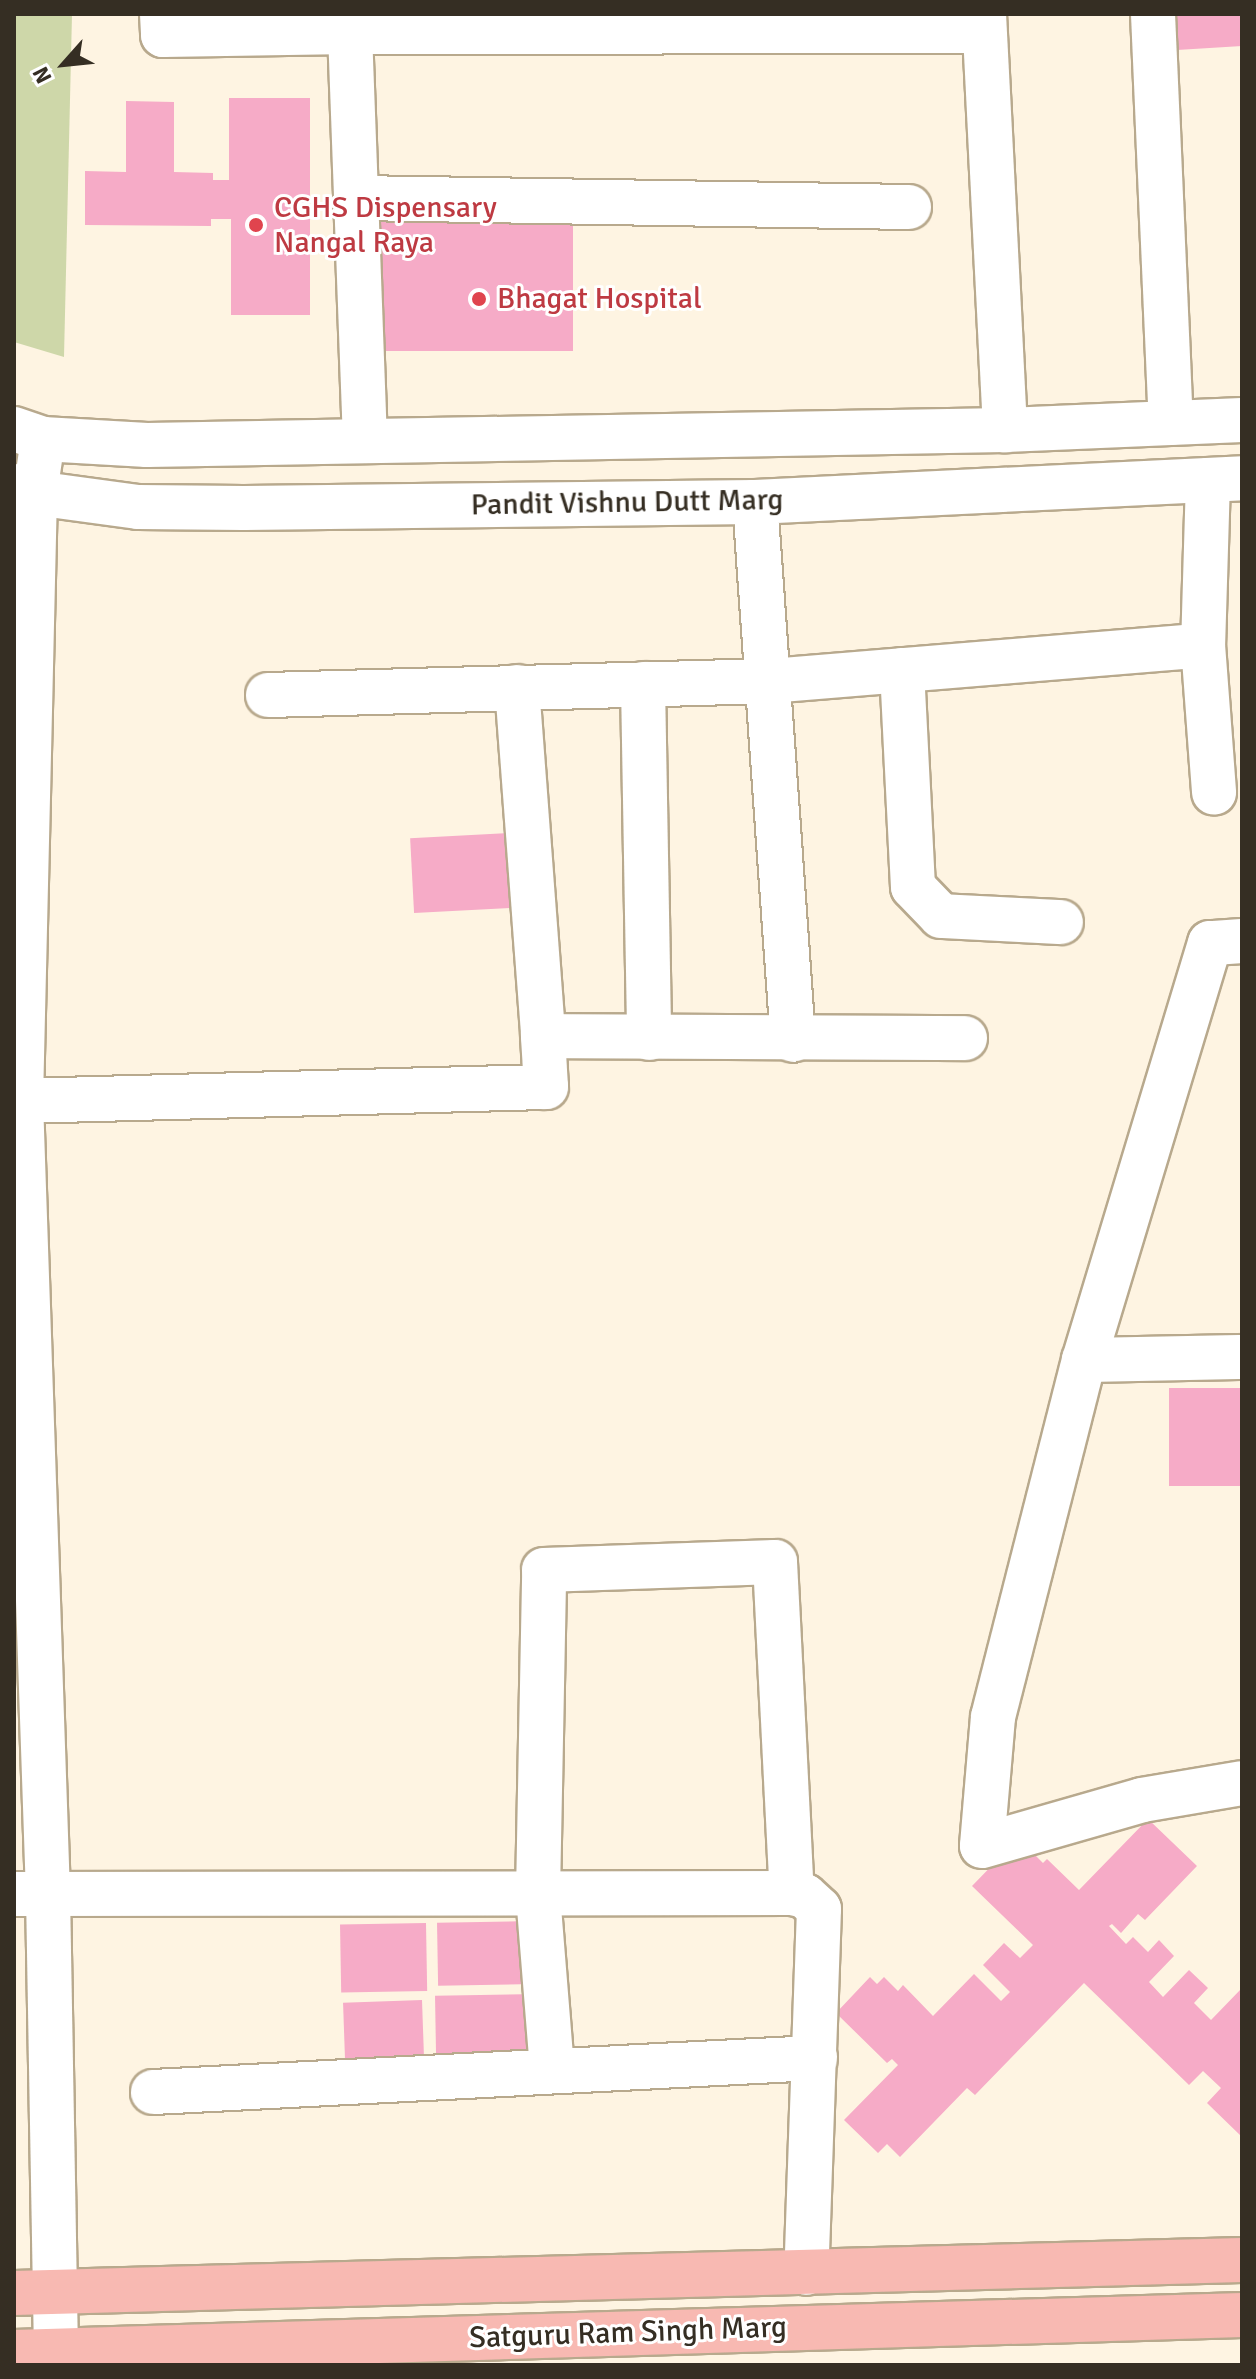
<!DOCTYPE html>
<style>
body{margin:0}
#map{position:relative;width:1256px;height:2379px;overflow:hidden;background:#fef4e2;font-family:Signika,sans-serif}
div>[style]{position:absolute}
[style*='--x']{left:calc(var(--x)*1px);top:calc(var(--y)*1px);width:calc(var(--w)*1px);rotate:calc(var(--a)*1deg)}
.green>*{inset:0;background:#ced7a9}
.building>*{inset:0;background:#f6abc7;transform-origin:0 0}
.roads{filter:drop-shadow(2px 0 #b8a98d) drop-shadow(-2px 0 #b8a98d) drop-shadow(0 2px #b8a98d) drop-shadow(0 -2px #b8a98d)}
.minor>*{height:44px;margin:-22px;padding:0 22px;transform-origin:22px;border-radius:22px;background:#fff}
.major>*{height:44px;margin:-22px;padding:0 22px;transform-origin:22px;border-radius:22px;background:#f8b9b2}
.dots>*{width:22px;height:22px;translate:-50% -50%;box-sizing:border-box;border:4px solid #fff;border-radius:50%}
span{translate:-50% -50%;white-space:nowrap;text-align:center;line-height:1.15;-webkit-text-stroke:6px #fff;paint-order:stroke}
.health-label{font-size:30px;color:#be3a42}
.left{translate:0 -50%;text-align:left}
.street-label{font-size:30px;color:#352e23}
.frame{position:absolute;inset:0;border:16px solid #352e23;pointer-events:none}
.north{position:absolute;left:24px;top:24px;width:80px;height:80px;-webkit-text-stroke:6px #fff;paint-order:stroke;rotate:243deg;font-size:22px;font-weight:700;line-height:32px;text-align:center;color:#352e23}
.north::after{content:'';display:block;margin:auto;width:28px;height:36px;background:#352e23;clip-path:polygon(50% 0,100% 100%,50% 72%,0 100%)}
</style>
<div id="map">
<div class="green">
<i style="clip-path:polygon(14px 14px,72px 14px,64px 357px,14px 342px)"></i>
</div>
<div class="building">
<i style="clip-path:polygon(1174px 14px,1242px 14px,1242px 46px,1177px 50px)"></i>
<i style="clip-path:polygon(229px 98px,310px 98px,310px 315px,231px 315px,231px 219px,211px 219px,211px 226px,85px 225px,85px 171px,126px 172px,126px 101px,174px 102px,174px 172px,213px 173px,213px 180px,229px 180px)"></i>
<i style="left:573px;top:218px;width:133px;height:208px;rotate:90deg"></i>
<i style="left:509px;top:833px;width:75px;height:99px;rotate:87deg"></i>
<i style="left:1242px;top:1388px;width:98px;height:73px;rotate:90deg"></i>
<i style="clip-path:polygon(1148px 1819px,1197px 1866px,1145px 1920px,1138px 1914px,1121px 1933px,1112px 1924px,1109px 1926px,1126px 1944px,1133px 1937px,1148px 1952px,1159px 1940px,1174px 1956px,1149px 1982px,1163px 1997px,1189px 1970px,1208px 1988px,1194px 2003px,1211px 2020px,1242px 1988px,1242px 2137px,1207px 2103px,1221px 2088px,1203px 2071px,1189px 2085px,1084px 1983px,975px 2095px,967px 2088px,900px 2157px,887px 2144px,878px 2153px,844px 2120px,898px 2065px,892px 2059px,887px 2063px,836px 2013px,870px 1977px,877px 1984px,884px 1977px,898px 1991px,903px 1985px,933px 2016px,974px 1974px,1001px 2001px,1010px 1992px,983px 1965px,1004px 1943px,1020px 1958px,1033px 1945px,972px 1886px,1007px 1850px,1018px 1861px,1029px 1849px,1043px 1863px,1047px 1859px,1079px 1890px)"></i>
<i style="left:533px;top:1921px;width:63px;height:96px;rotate:89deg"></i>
<i style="left:426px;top:1923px;width:68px;height:86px;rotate:89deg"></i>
<i style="left:538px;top:1994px;width:65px;height:103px;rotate:89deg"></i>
<i style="left:422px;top:2000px;width:60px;height:79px;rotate:88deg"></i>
</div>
<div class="roads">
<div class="minor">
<i style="--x:162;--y:14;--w:21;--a:87"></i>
<i style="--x:163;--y:35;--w:187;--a:-0.9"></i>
<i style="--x:350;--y:32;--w:409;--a:87.9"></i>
<i style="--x:984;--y:14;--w:417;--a:87.1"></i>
<i style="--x:1153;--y:14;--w:409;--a:87.5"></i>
<i style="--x:350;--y:32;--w:634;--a:-0.09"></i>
<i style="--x:356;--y:198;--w:553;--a:0.93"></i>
<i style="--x:14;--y:429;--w:31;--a:19"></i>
<i style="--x:43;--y:439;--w:104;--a:3.3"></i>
<i style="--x:147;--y:445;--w:858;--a:-1"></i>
<i style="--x:1005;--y:430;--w:237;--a:-2.4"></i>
<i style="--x:43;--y:439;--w:55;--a:98.4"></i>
<i style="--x:35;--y:493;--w:608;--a:91.32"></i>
<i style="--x:21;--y:1101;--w:793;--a:88.05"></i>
<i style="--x:48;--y:1894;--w:457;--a:89"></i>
<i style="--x:1208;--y:480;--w:165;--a:91.7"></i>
<i style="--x:1203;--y:645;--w:148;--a:85.7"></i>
<i style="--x:14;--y:486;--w:22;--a:18"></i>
<i style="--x:35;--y:493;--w:104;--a:7.7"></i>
<i style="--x:138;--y:507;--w:106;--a:0.5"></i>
<i style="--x:244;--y:508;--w:511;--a:-0.67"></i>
<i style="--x:755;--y:502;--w:488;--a:-2.8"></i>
<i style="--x:755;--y:502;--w:539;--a:85.96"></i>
<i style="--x:902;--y:670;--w:217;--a:87.1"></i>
<i style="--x:913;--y:887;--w:40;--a:46"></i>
<i style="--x:941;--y:916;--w:120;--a:2.9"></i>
<i style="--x:643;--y:684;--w:354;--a:89"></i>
<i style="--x:517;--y:687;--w:350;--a:85.7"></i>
<i style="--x:268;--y:695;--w:501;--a:-1.6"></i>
<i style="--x:769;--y:681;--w:435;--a:-4.7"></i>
<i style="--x:1242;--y:941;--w:32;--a:176"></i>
<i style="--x:1210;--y:943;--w:436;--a:106.8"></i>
<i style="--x:1084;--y:1360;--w:368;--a:104.3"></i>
<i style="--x:993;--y:1717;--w:129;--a:94.9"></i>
<i style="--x:982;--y:1846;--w:166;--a:-16"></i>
<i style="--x:1142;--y:1800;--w:101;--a:-9.6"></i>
<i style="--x:21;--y:1101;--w:525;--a:-1.53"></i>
<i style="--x:546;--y:1087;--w:51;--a:-93.4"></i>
<i style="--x:543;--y:1036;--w:422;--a:0.3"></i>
<i style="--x:1084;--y:1360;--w:158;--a:-1.1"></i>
<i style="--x:14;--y:1894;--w:778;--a:-0.07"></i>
<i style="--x:792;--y:1893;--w:13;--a:13"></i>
<i style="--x:805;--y:1896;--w:19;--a:43"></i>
<i style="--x:819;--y:1909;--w:364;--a:92"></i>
<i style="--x:552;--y:2069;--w:176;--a:-94.6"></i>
<i style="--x:538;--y:1894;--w:324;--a:-88.9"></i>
<i style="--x:544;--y:1570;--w:231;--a:-2"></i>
<i style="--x:775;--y:1562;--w:331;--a:87.1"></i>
<i style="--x:153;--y:2092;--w:663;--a:-2.94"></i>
</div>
<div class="major">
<i style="--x:14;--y:2293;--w:1228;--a:-1.54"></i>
<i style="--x:14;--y:2352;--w:1229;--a:-1.73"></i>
</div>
</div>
<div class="dots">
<i style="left:256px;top:225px;background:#e0444e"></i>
<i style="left:479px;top:299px;background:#e0444e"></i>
</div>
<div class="health-label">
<span class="left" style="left:274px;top:225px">CGHS Dispensary<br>Nangal Raya</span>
<span class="left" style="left:497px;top:299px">Bhagat Hospital</span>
</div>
<div class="street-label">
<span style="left:627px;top:503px;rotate:-1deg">Pandit Vishnu Dutt Marg</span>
<span style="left:628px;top:2333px;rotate:-2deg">Satguru Ram Singh Marg</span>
</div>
<div class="frame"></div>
<div class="north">N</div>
</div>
